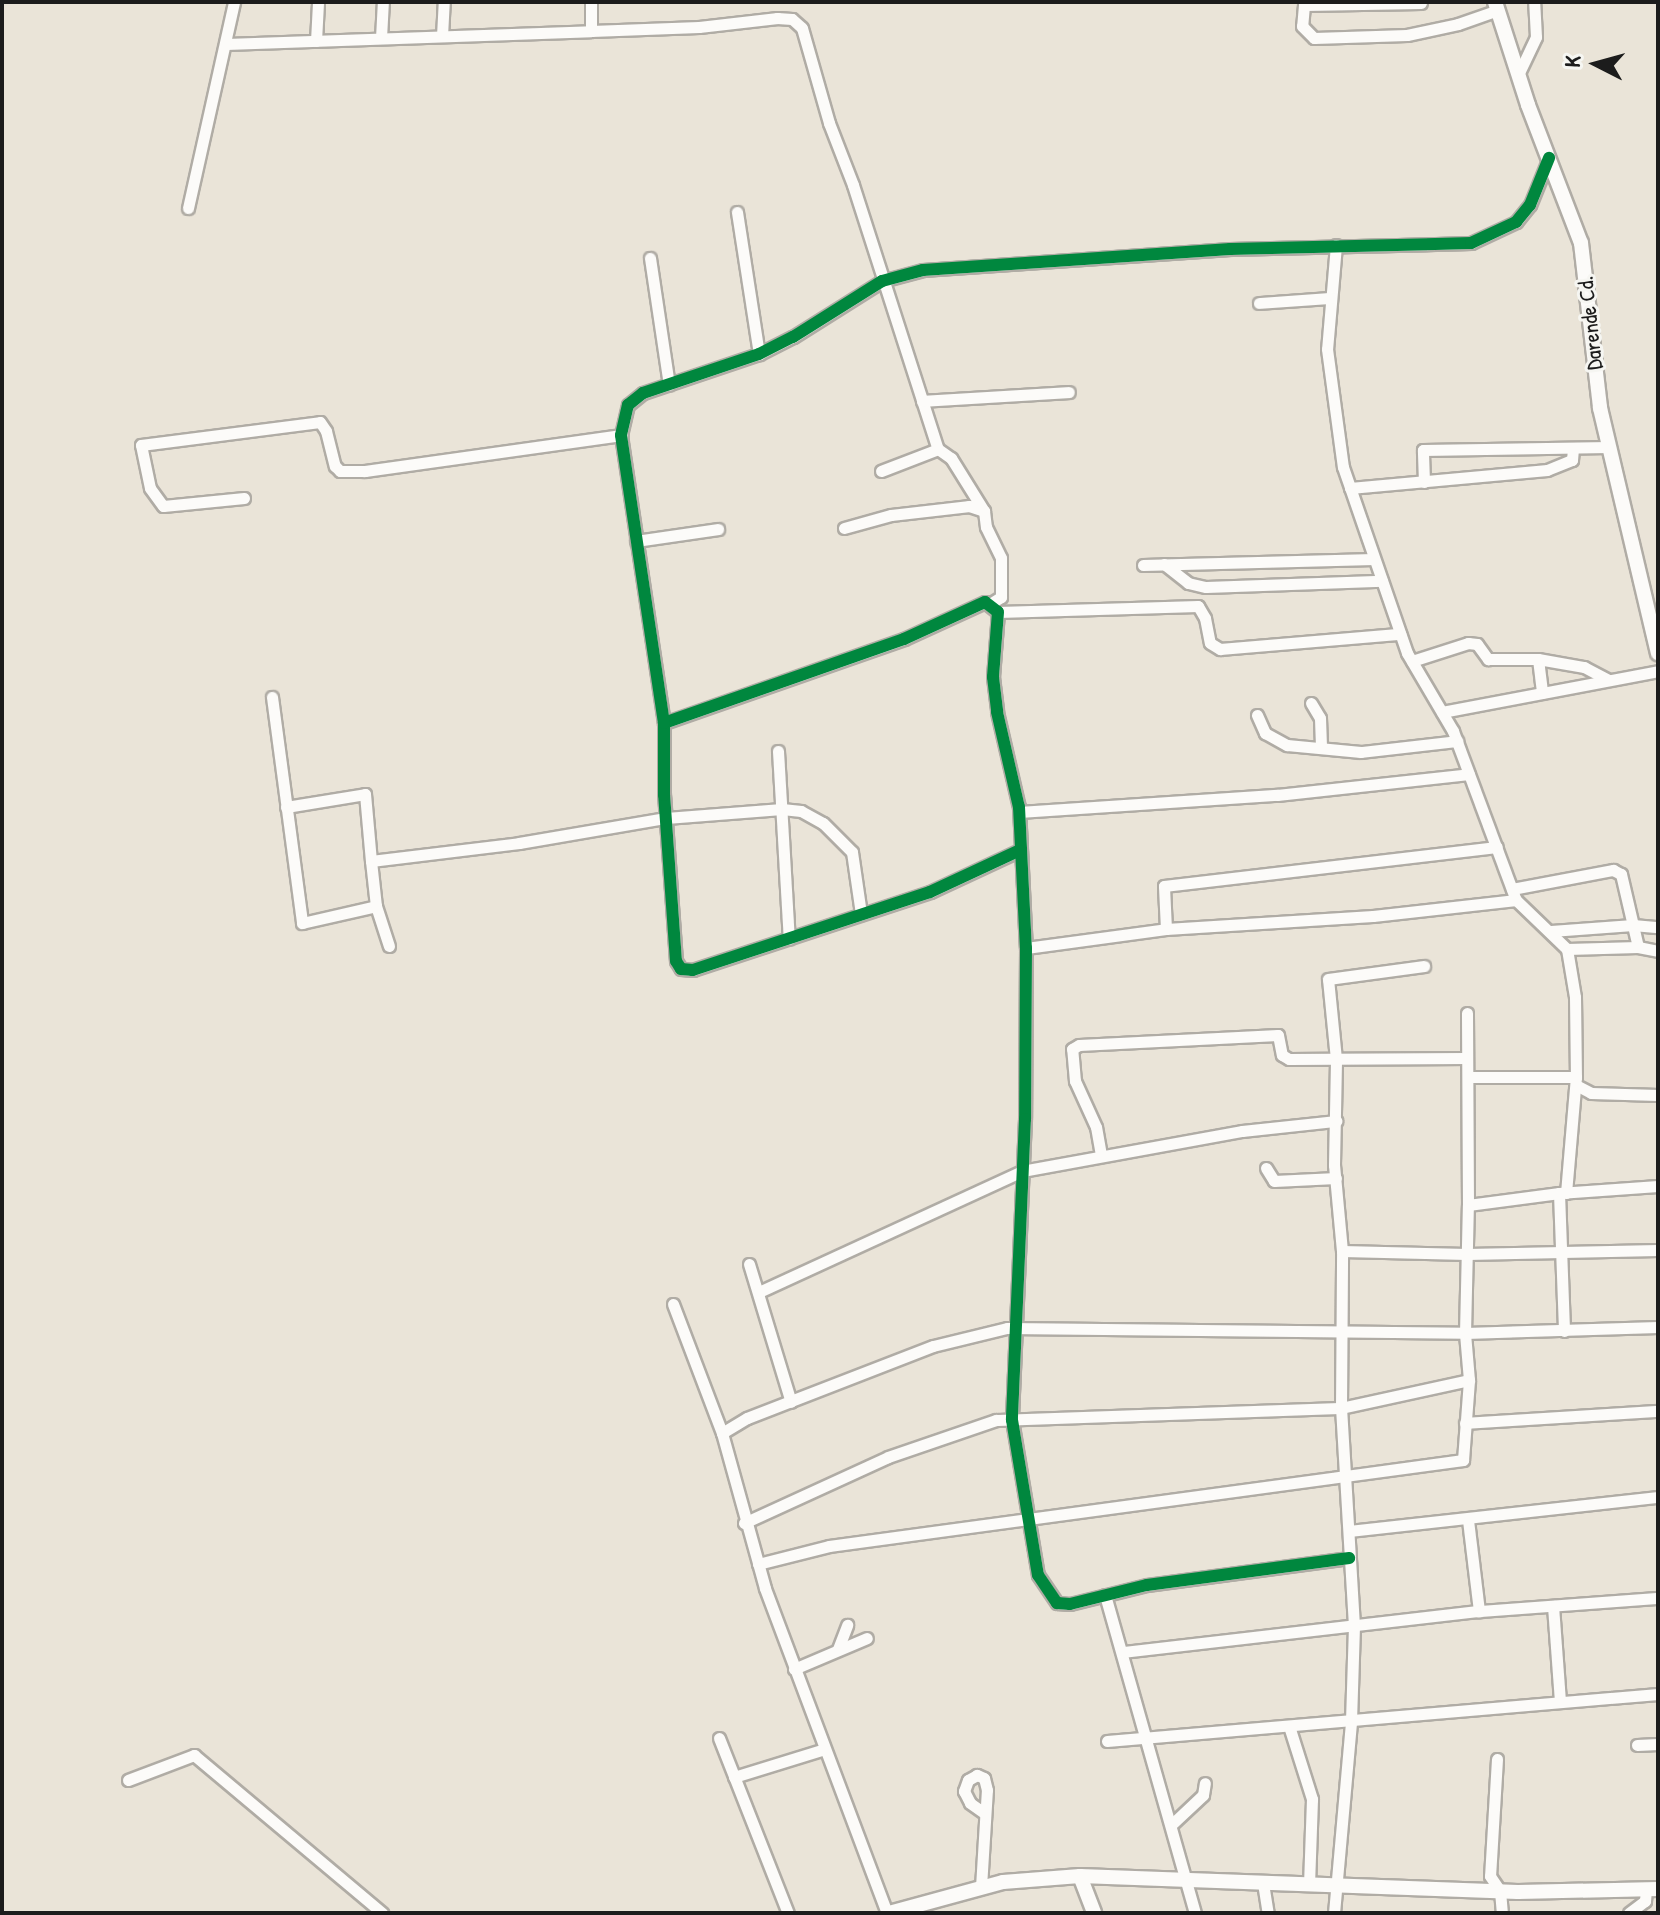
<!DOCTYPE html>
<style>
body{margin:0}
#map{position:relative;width:1660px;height:1915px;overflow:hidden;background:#eae4d8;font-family:"Patrick Hand",sans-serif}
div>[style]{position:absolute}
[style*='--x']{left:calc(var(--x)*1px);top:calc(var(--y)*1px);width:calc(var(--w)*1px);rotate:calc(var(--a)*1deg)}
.roads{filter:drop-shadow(2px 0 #b0aca5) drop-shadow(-2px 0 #b0aca5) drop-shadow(0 2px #b0aca5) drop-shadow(0 -2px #b0aca5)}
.minor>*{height:11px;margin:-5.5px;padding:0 5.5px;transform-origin:5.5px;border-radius:5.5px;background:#fcfbf9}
.tertiary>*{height:14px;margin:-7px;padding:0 7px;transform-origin:7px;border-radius:7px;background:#fcfbf9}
.cycleway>*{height:12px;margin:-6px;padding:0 6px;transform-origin:6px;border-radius:6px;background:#00873e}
span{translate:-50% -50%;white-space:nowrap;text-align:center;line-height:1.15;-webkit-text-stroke:6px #f6f6f2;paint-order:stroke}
.street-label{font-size:22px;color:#1c1c1c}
.frame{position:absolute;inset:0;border:4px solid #1c1c1c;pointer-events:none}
.north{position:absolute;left:1556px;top:24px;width:80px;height:80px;-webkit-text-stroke:6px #f6f6f2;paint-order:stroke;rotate:276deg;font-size:22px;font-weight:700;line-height:32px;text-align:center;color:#1c1c1c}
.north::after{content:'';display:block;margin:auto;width:28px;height:36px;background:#1c1c1c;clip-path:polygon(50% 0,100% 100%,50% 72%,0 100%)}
</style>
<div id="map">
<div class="roads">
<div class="minor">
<i style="--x:1304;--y:2;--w:3;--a:90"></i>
<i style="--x:1304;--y:5;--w:117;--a:-1"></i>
<i style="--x:1304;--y:5;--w:21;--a:95"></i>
<i style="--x:1302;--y:26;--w:17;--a:45"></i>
<i style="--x:1314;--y:38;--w:93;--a:-1.8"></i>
<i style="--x:1407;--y:35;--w:52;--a:-12.2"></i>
<i style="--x:1458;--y:24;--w:42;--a:-19.3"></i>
<i style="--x:591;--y:31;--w:108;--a:-2.1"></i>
<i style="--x:699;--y:27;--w:79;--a:-6.6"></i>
<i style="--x:777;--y:18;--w:15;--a:4"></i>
<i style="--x:792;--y:19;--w:13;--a:42"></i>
<i style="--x:802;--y:28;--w:99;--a:74.1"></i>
<i style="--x:829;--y:123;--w:66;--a:68.8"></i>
<i style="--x:853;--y:185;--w:277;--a:72.2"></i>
<i style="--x:938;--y:449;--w:16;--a:35"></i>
<i style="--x:951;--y:458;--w:62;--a:58.1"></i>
<i style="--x:984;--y:511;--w:16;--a:83"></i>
<i style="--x:986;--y:527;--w:34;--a:64"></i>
<i style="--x:1001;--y:558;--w:39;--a:90"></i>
<i style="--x:1001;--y:597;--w:13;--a:148"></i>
<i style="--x:442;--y:36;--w:34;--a:-87"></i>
<i style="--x:381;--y:38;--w:36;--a:-87"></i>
<i style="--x:316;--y:41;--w:39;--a:-87"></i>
<i style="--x:226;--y:44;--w:365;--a:-2"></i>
<i style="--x:591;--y:31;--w:29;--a:-90"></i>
<i style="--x:1518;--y:75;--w:42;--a:-64.7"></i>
<i style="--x:1536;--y:37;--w:35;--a:-93"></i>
<i style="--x:188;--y:208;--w:211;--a:-77.4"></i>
<i style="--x:737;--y:212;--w:144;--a:81.2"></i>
<i style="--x:1336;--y:245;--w:104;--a:94.9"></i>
<i style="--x:1327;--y:349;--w:119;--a:82.3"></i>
<i style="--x:1343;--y:467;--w:197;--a:71"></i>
<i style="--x:1407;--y:653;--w:91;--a:59.5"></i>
<i style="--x:1453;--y:731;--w:180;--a:69.6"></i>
<i style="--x:1516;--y:900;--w:71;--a:43.9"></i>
<i style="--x:1567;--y:949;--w:49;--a:80.5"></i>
<i style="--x:1575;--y:997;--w:80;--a:89.3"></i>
<i style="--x:1576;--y:1077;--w:108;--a:180"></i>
<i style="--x:650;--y:258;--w:128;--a:81.5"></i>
<i style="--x:1259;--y:303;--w:72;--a:-4"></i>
<i style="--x:922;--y:401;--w:147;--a:-3.5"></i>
<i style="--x:881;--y:471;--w:61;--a:-21.1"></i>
<i style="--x:1424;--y:482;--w:32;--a:-92"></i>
<i style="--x:1423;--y:450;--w:186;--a:-0.9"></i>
<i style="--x:1350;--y:488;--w:198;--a:-5.2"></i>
<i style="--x:1547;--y:470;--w:27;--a:-22"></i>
<i style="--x:1572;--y:460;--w:12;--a:-85"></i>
<i style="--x:244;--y:498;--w:81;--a:174.4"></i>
<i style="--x:163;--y:506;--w:22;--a:-126"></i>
<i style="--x:150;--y:488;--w:44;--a:-101.8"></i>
<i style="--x:141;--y:445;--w:180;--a:-7.3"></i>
<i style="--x:320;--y:422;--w:11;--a:56"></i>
<i style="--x:326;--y:431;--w:36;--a:76"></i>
<i style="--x:335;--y:466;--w:7;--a:45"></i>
<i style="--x:340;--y:471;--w:25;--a:0"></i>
<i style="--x:365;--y:471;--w:259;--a:-8"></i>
<i style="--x:844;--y:528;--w:49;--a:-15.5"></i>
<i style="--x:891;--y:515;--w:79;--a:-6.6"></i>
<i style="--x:969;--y:506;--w:16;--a:18"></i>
<i style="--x:636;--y:541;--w:83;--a:-8.3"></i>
<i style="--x:1164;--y:564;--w:31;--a:38"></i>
<i style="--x:1188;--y:583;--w:18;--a:13"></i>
<i style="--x:1206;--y:587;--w:176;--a:-2"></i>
<i style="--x:1143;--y:565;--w:231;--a:-1.5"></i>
<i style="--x:998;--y:612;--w:200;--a:-1.7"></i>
<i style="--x:1198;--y:606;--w:14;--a:60"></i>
<i style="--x:1205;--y:618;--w:25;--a:79"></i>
<i style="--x:1210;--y:643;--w:12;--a:31"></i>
<i style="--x:1220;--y:649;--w:181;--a:-4.8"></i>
<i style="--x:1538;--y:659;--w:47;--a:9.9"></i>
<i style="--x:1584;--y:667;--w:27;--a:28"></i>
<i style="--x:1412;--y:661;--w:59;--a:-17.8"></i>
<i style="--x:1468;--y:643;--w:9;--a:6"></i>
<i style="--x:1477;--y:644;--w:19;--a:54"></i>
<i style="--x:1488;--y:659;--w:50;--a:0"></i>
<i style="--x:1538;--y:659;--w:34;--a:83"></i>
<i style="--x:272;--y:697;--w:228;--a:82.4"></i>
<i style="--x:302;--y:923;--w:76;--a:-12.9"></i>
<i style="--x:1311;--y:703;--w:17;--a:59"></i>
<i style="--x:1320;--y:718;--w:30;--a:88"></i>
<i style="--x:1442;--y:712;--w:220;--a:-10.7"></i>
<i style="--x:1257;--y:715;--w:20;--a:66"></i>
<i style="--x:1265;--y:733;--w:25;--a:29"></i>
<i style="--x:1287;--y:745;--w:74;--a:5.4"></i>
<i style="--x:1361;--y:752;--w:97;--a:-6.5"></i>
<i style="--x:664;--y:723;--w:254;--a:-19.3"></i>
<i style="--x:904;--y:639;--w:89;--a:-24.6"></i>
<i style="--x:985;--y:602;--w:16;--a:38"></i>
<i style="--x:998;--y:612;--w:65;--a:94.4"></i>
<i style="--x:993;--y:677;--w:35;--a:83"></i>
<i style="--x:997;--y:712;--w:98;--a:77"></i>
<i style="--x:1019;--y:807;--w:141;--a:87.2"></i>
<i style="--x:1026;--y:948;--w:171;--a:90.3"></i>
<i style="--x:1025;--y:1119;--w:301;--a:92.5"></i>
<i style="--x:1012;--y:1420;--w:157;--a:80.5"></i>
<i style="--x:1038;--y:1575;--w:34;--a:56"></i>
<i style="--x:1057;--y:1603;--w:13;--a:4"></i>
<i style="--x:1070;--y:1604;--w:79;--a:-13.9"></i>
<i style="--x:1147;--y:1585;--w:204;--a:-7.6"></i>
<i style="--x:778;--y:751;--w:188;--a:86.7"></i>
<i style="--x:286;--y:807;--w:80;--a:-9.3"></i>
<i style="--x:365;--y:794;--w:67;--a:84.9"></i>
<i style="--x:371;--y:861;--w:149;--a:-6.9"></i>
<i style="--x:519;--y:843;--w:149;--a:-9.7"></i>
<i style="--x:666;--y:818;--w:116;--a:-4.4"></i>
<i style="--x:782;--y:809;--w:19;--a:6"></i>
<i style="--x:801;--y:811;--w:25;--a:29"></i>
<i style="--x:823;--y:823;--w:41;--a:45"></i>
<i style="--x:852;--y:852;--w:63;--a:81.7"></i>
<i style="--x:1019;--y:812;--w:259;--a:-3.8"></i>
<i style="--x:1277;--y:795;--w:193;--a:-6.2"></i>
<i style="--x:1018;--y:851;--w:97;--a:155"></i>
<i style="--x:930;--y:892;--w:250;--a:161.8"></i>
<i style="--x:693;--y:970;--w:12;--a:-175"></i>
<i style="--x:681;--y:969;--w:9;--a:-122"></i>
<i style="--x:676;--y:961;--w:166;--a:-94.1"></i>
<i style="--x:664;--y:795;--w:72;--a:-90"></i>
<i style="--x:664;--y:723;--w:291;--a:-98.5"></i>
<i style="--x:621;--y:435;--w:31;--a:-77"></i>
<i style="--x:628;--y:405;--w:19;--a:-39"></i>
<i style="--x:643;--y:393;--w:122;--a:-18.6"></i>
<i style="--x:759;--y:354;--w:38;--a:-27"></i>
<i style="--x:793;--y:337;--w:105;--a:-32.2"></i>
<i style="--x:882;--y:281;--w:42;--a:-15"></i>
<i style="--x:923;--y:270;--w:308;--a:-3.9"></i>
<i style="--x:1230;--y:249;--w:241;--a:-1.4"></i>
<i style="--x:1471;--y:243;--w:50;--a:-25"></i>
<i style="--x:1516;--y:222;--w:22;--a:-51"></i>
<i style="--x:1530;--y:205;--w:51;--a:-68"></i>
<i style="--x:371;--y:861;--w:45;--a:83.7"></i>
<i style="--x:376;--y:906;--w:42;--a:72"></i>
<i style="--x:1512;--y:889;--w:103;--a:-10.7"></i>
<i style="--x:1613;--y:870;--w:9;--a:27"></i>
<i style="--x:1621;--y:874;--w:75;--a:76.9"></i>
<i style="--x:1166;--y:929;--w:43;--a:-92.7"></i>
<i style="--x:1164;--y:886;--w:335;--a:-6.7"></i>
<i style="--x:1551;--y:931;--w:82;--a:-4.2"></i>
<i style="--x:1633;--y:925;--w:25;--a:5"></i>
<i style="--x:1026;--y:948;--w:141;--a:-7.7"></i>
<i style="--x:1166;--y:929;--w:207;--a:-3.6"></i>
<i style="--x:1373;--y:916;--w:144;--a:-6.4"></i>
<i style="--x:1567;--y:949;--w:71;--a:-1.6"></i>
<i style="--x:1638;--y:947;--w:20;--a:11"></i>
<i style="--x:1576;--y:1085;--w:17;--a:28"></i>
<i style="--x:1591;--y:1093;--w:67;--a:1.7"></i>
<i style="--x:1101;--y:1155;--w:28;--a:-100"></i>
<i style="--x:1096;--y:1127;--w:51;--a:-114.5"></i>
<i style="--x:1075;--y:1081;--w:32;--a:-95"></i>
<i style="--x:1072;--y:1049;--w:8;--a:-30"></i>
<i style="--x:1079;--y:1045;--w:199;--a:-2.9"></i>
<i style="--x:1278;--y:1035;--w:20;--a:79"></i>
<i style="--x:1282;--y:1055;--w:8;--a:30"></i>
<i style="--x:1289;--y:1059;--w:178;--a:-0.3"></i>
<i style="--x:1266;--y:1168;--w:15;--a:58"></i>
<i style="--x:1274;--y:1181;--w:62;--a:-2.8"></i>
<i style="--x:1559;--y:1193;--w:138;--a:87.9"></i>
<i style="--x:1566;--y:1193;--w:116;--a:-85.1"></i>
<i style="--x:1468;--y:1205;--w:92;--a:-7.5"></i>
<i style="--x:1559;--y:1193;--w:99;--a:-4"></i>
<i style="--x:1342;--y:1251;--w:125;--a:1.4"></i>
<i style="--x:1467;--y:1254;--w:191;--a:-1.2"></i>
<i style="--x:749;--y:1264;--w:144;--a:73.1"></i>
<i style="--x:759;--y:1292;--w:289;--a:-24.7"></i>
<i style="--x:1022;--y:1171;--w:224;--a:-10.3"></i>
<i style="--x:1242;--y:1131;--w:95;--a:-6.1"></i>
<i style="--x:673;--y:1304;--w:138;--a:69.2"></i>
<i style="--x:1465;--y:1423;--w:193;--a:-3.6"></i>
<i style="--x:1468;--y:1520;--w:92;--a:83.1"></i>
<i style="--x:744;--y:1523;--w:158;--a:-24.6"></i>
<i style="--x:888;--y:1457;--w:114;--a:-18.9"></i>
<i style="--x:996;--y:1420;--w:345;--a:-2"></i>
<i style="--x:1341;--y:1408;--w:131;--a:-12.3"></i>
<i style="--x:1349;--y:1531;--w:311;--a:-6.3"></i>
<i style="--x:758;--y:1564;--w:73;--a:-14.2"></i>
<i style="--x:829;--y:1546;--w:640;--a:-7.72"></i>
<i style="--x:1463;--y:1460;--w:80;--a:-85.7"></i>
<i style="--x:1469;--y:1380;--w:47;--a:-94.9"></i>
<i style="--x:1465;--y:1333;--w:128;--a:-88.7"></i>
<i style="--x:1468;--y:1205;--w:192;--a:-90.3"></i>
<i style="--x:1105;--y:1595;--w:330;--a:74.2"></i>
<i style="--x:1553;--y:1606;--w:96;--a:85.8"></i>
<i style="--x:838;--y:1649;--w:26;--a:-69"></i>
<i style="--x:1123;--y:1652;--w:358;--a:-6.6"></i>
<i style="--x:1479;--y:1611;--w:179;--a:-4.2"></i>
<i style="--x:794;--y:1669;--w:79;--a:-23"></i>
<i style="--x:1289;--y:1726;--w:77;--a:72.5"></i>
<i style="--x:1312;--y:1799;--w:86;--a:92"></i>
<i style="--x:719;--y:1738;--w:188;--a:68.5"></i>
<i style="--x:1107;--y:1741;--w:553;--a:-4.88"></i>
<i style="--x:1637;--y:1745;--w:21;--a:-3"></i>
<i style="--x:1497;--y:1759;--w:117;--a:93.4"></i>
<i style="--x:1490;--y:1876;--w:18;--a:56"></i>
<i style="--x:1500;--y:1891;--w:22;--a:85"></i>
<i style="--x:734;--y:1777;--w:95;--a:-17.1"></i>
<i style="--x:128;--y:1780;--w:71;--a:-20.7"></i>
<i style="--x:194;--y:1755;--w:246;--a:40"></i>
<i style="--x:1171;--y:1825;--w:44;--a:-43.2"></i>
<i style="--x:1203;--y:1795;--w:12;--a:-81"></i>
<i style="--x:1263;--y:1883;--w:30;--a:81"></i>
<i style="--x:981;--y:1887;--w:97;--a:-86.5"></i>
<i style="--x:987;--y:1790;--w:12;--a:-104"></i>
<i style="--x:984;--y:1778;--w:8;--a:-157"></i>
<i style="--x:977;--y:1775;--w:10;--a:151"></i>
<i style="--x:968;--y:1780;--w:12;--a:110"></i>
<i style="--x:964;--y:1791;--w:13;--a:63"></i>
<i style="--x:970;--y:1803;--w:16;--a:35"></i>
<i style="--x:887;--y:1913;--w:347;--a:-110.6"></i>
<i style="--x:765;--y:1588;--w:161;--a:-105.5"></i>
<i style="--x:722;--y:1433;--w:29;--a:-31"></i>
<i style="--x:747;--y:1418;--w:199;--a:-21.2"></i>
<i style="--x:933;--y:1346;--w:76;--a:-13.7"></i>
<i style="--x:1007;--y:1328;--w:458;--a:0.6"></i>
<i style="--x:1465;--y:1333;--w:193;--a:-1.8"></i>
<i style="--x:1334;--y:1913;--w:193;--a:-84.9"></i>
<i style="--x:1351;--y:1721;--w:95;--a:-88.2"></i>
<i style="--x:1354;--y:1626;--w:218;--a:-93.4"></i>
<i style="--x:1341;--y:1408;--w:157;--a:-89.6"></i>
<i style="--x:1342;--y:1251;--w:86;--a:-95.3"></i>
<i style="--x:1334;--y:1165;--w:106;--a:-88.9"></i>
<i style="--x:1336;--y:1059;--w:80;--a:-95.7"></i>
<i style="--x:1328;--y:979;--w:97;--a:-7.7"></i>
<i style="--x:1629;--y:1913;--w:20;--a:-37"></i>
<i style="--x:1645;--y:1901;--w:11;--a:-85"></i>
</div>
<div class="tertiary">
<i style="--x:1495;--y:2;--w:108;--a:72.2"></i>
<i style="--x:1528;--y:105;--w:148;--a:69"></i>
<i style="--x:1581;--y:243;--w:166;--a:83.4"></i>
<i style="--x:1600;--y:408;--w:252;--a:76.7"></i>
<i style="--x:1080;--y:1876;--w:40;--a:69"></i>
<i style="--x:889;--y:1913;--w:118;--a:-15.2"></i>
<i style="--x:1003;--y:1882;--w:77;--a:-4.5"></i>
<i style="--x:1080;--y:1876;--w:438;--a:2.1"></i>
<i style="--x:1518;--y:1892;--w:140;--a:-1.2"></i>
</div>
</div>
<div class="cycleway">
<i style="--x:664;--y:723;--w:254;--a:-19.3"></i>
<i style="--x:904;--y:639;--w:89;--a:-24.6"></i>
<i style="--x:985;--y:602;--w:16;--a:38"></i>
<i style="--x:998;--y:612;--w:65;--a:94.4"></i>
<i style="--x:993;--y:677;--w:35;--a:83"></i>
<i style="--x:997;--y:712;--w:98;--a:77"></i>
<i style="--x:1019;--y:807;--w:141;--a:87.2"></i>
<i style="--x:1026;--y:948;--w:171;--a:90.3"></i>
<i style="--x:1025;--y:1119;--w:301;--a:92.5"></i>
<i style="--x:1012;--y:1420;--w:157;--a:80.5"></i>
<i style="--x:1038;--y:1575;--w:34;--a:56"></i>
<i style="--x:1057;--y:1603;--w:13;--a:4"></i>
<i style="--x:1070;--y:1604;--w:79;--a:-13.9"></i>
<i style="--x:1147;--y:1585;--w:204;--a:-7.6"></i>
<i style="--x:1018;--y:851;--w:97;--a:155"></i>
<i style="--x:930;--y:892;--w:250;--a:161.8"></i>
<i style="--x:693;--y:970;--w:12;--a:-175"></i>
<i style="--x:681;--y:969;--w:9;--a:-122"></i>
<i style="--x:676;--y:961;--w:166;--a:-94.1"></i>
<i style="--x:664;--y:795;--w:72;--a:-90"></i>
<i style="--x:664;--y:723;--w:291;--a:-98.5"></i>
<i style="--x:621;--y:435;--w:31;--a:-77"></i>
<i style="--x:628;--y:405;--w:19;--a:-39"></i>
<i style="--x:643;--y:393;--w:122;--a:-18.6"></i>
<i style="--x:759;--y:354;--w:38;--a:-27"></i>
<i style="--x:793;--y:337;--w:105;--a:-32.2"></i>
<i style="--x:882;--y:281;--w:42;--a:-15"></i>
<i style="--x:923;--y:270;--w:308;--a:-3.9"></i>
<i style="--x:1230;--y:249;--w:241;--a:-1.4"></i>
<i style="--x:1471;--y:243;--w:50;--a:-25"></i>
<i style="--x:1516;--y:222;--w:22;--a:-51"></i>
<i style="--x:1530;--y:205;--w:51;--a:-68"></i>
</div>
<div class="street-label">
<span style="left:1590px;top:323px;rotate:-96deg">Darende Cd.</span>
</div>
<div class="frame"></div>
<div class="north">K</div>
</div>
